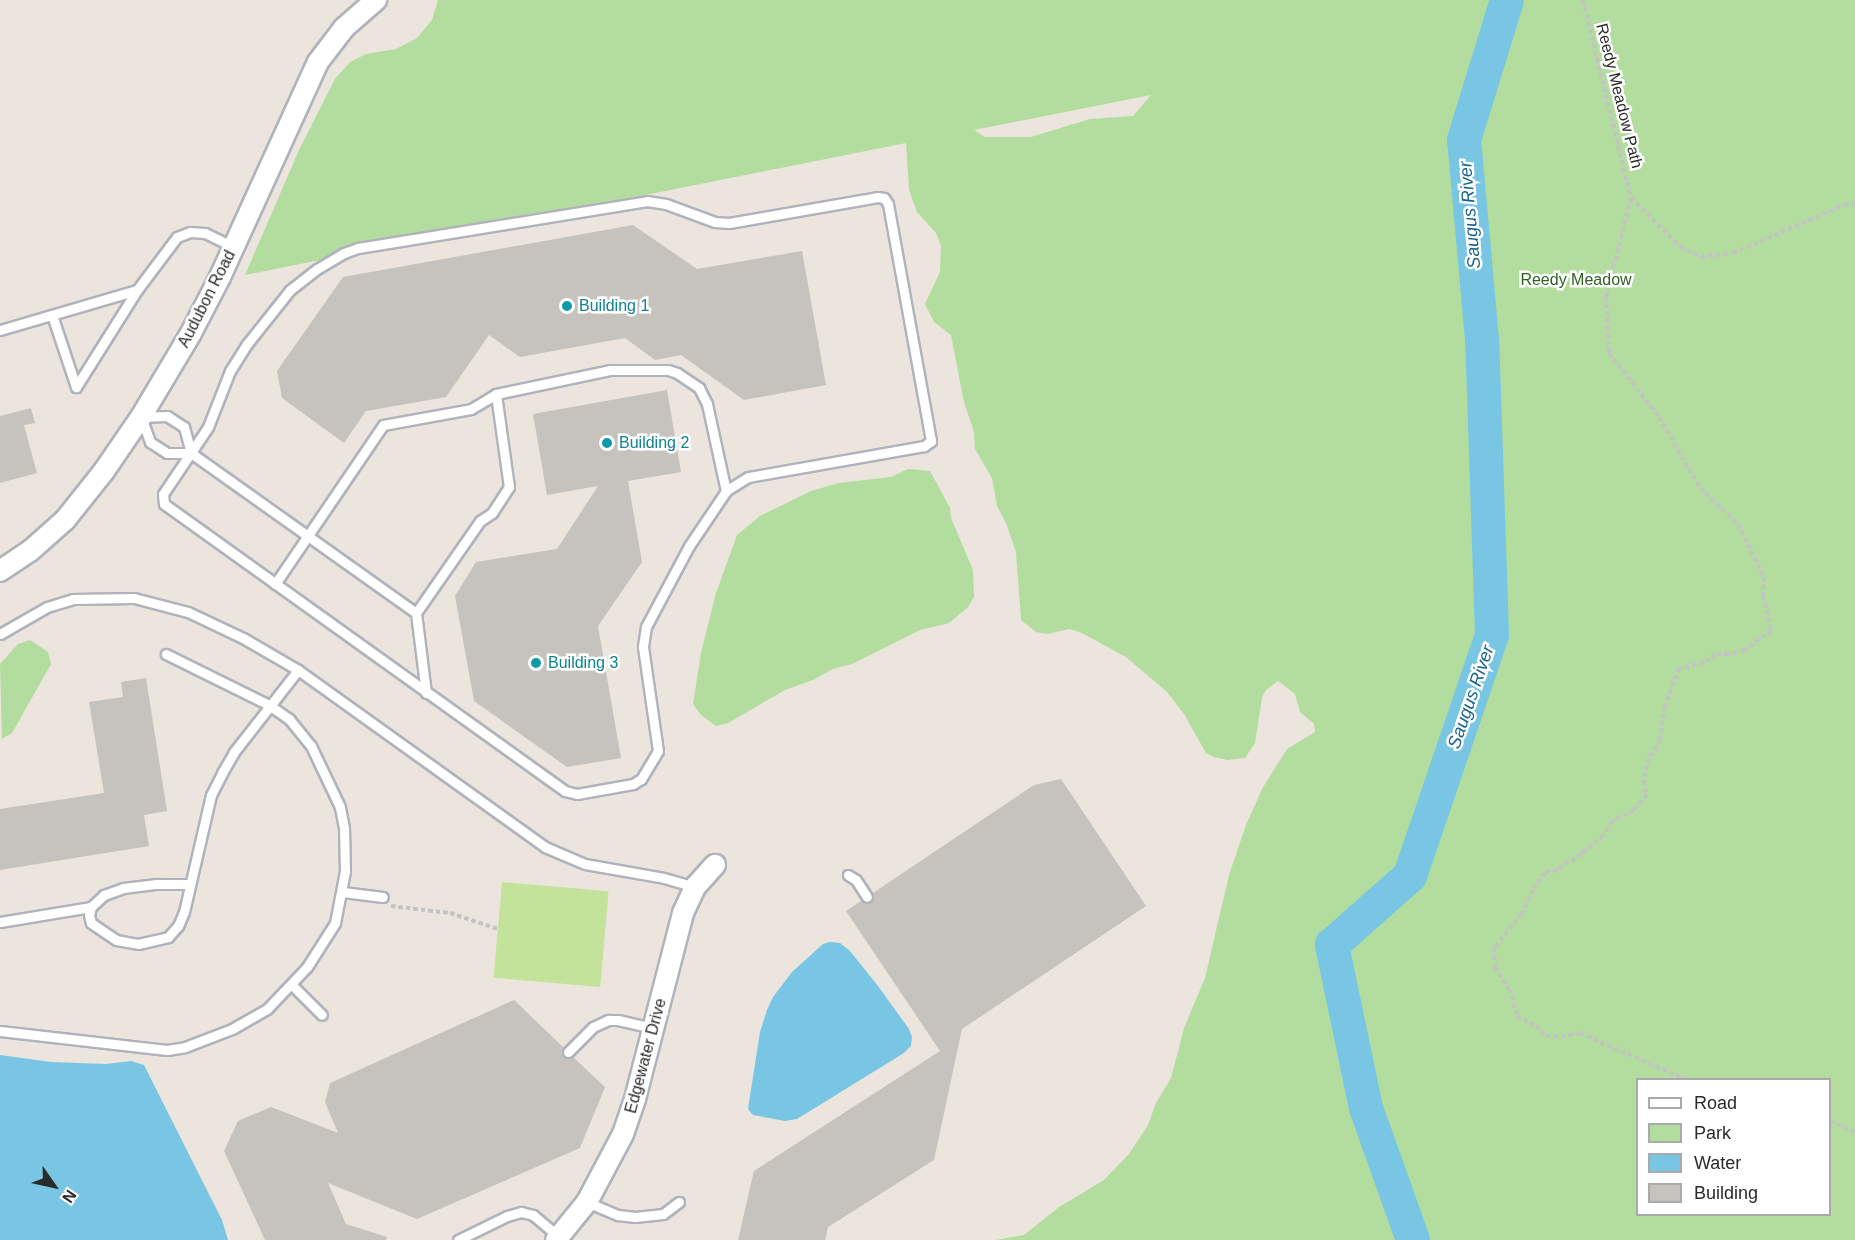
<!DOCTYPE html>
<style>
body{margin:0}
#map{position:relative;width:1855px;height:1240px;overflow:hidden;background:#ebe5dd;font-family:Helvetica,sans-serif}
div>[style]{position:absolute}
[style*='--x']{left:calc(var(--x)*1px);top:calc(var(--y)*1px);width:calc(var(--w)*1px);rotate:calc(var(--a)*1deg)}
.green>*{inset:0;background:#b2dd9e}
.pitch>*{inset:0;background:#c3e39b;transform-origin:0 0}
.water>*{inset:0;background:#79c6e4}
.river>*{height:34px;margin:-17px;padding:0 17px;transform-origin:17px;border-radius:17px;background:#79c6e4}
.building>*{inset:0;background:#c6c2bd}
.path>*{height:4px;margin-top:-2px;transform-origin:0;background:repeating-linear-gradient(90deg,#c3c3c3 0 4.5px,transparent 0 7.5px)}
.roads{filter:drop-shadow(2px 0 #b1b3bc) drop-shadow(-2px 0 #b1b3bc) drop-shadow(0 2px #b1b3bc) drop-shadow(0 -2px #b1b3bc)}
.service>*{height:9px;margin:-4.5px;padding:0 4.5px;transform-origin:4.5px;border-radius:4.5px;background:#fff}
.minor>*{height:20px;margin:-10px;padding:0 10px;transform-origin:10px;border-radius:10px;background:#fff}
.dots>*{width:16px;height:16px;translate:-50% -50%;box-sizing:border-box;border:3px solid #fff;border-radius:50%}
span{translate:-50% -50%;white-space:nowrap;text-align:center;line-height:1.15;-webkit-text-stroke:5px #fff;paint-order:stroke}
.street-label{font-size:16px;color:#2a2a2a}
.park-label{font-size:16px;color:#2d6120}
.culture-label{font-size:16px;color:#0d838f}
.left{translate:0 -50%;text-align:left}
.water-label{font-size:18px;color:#19648f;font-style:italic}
.legend{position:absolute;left:1636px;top:1078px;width:195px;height:138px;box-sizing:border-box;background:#fff;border:2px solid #aaa;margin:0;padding:8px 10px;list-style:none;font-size:18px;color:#2a2a2a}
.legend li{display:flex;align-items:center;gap:12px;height:30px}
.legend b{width:30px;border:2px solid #aaa}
.north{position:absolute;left:24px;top:1156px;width:60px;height:60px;-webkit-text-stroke:4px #fff;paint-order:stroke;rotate:124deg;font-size:16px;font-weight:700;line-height:24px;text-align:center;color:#2a2a2a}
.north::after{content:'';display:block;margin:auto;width:21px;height:27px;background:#2a2a2a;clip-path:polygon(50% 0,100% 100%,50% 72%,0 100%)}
</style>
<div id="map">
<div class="green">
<i style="clip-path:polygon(evenodd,438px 0,1855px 0,1855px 1240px,996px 1240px,1024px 1235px,1059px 1207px,1104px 1180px,1129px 1154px,1148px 1125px,1156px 1103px,1171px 1078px,1184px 1028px,1205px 978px,1229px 875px,1246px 825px,1262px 789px,1287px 749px,1315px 732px,1314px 724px,1300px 712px,1295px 694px,1278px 681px,1266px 690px,1262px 697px,1255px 743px,1245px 758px,1228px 760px,1214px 757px,1206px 753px,1184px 714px,1167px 692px,1126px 657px,1080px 632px,1069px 629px,1048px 634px,1036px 632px,1021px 620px,1016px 552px,1006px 523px,997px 506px,992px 478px,975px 449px,974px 432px,964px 402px,951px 335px,934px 322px,925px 304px,940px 272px,941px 246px,936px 233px,917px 212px,909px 190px,906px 143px,245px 275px,299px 150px,335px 79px,350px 62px,366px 54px,396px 49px,417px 38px,432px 20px,438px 0,1151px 95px,1133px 116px,1090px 119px,1031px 137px,985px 137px,974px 130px,1151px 95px,438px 0,1638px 1080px,1830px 1080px,1830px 1214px,1638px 1214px,1638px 1080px)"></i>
<i style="clip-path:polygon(908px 469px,930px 471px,950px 508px,951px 518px,973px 570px,974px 597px,968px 607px,949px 623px,920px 630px,852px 664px,833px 669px,813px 680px,785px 690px,728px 723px,716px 726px,701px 715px,693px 704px,701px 653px,716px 593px,737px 535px,760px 516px,811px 491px,839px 483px,891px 477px)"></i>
<i style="clip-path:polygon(30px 640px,48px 652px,51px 664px,12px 733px,2px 739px,0 664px,18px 644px)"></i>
</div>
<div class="pitch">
<i style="left:502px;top:882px;width:107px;height:96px;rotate:5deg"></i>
</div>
<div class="water">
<i style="clip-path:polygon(830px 942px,840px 943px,850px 951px,878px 986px,909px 1029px,912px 1037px,911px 1046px,904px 1053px,797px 1119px,785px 1121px,753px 1115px,748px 1109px,760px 1032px,767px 1010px,773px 997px,792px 972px,823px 944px)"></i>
<i style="clip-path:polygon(0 1055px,51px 1062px,106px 1064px,131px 1061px,144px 1065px,222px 1220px,228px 1240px,0 1240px)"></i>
</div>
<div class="river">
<i style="--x:1413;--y:1240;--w:140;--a:-109.6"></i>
<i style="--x:1366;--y:1108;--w:167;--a:-101.8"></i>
<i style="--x:1332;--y:945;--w:104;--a:-41.5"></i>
<i style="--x:1410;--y:876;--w:255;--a:-71.2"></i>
<i style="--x:1492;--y:635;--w:295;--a:-91.9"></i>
<i style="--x:1482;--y:340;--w:201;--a:-95.1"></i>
<i style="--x:1464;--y:140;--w:146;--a:-72.9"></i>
</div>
<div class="building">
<i style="clip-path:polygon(633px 225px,697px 269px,802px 251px,826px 385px,744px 400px,681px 355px,655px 360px,625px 338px,520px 357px,489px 335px,446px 397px,366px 411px,344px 443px,282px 398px,277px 371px,343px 277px)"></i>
<i style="clip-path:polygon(667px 390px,681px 472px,628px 481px,642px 562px,598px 626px,621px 758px,567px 767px,474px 701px,455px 596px,476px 562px,557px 549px,598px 486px,547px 495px,533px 414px)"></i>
<i style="clip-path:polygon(31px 408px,35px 423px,24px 425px,37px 473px,0 483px,0 416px)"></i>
<i style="clip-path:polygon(146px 678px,167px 811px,144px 815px,149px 846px,0 870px,0 809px,104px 793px,89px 702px,123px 697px,121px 682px)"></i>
<i style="clip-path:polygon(1061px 779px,1146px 906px,962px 1029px,934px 1160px,828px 1227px,825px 1240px,738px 1240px,754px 1171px,940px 1051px,846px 911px,861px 901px,867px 904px,871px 902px,873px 893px,1034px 785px)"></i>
<i style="clip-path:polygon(514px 1000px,563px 1047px,564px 1057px,573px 1057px,605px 1087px,580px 1148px,417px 1219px,328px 1183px,346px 1224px,387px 1237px,386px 1240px,265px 1240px,224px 1151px,238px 1121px,271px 1107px,338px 1133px,325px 1102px,330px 1083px)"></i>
</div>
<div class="path">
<i style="--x:1583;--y:0;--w:204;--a:76.4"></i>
<i style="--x:1631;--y:198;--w:101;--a:104.3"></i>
<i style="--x:1606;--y:296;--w:57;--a:87"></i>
<i style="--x:1609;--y:353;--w:81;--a:52"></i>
<i style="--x:1659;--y:417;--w:82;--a:60"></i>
<i style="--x:1700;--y:488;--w:52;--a:43.5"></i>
<i style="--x:1738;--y:524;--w:59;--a:63.9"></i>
<i style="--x:1764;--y:577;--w:19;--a:93"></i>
<i style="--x:1763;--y:596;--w:35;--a:77"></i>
<i style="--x:1771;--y:630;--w:33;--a:142"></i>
<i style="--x:1745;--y:650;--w:16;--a:166"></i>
<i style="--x:1729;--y:654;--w:14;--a:180"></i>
<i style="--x:1715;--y:654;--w:14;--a:141"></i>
<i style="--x:1704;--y:663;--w:25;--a:169"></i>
<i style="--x:1679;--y:668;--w:40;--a:110.2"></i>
<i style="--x:1665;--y:706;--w:33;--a:99"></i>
<i style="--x:1660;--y:739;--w:22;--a:120"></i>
<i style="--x:1649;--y:758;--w:24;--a:105"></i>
<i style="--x:1643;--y:781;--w:15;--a:74"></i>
<i style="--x:1647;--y:795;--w:20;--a:131"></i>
<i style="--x:1634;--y:810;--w:25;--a:153"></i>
<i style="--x:1612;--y:821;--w:17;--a:121"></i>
<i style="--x:1603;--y:836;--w:28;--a:141"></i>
<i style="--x:1581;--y:854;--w:29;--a:146"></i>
<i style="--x:1557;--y:870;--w:12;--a:166"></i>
<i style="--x:1545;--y:873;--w:21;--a:125"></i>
<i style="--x:1533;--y:890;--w:26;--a:115"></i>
<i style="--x:1522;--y:914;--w:44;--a:129.5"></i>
<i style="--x:1494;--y:948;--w:19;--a:87"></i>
<i style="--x:1495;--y:967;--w:26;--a:58"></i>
<i style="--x:1509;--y:989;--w:28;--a:73"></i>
<i style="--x:1517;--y:1016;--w:21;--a:28"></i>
<i style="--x:1536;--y:1026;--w:14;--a:45"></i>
<i style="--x:1546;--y:1036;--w:15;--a:4"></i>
<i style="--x:1561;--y:1037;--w:19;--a:-12"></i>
<i style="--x:1580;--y:1033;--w:112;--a:23.6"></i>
<i style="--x:1683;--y:1078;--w:10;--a:11"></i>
<i style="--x:1631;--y:198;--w:69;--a:45"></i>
<i style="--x:1680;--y:247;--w:23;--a:25"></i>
<i style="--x:1701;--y:257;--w:32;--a:-7"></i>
<i style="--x:1733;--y:253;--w:121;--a:-23.4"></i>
<i style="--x:1844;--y:205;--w:11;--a:-10"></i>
<i style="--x:391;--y:906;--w:59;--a:6.8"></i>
<i style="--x:450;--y:913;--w:51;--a:18.4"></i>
<i style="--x:1830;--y:1121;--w:27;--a:24"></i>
</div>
<div class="roads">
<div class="service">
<i style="--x:878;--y:197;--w:6;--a:9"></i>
<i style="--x:884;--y:198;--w:7;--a:56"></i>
<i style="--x:888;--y:204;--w:241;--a:79.7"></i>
<i style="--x:931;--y:441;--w:9;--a:144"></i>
<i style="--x:924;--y:446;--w:179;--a:170"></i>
<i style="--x:748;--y:477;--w:26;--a:148"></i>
<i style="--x:726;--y:491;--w:66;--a:123.9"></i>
<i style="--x:689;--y:546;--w:92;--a:118"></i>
<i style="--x:646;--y:627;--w:20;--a:99"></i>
<i style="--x:643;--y:647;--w:105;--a:81.8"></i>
<i style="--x:658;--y:751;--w:33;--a:121"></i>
<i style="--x:641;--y:779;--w:9;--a:148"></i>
<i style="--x:633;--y:784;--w:57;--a:169.9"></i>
<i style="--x:577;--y:794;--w:12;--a:-166"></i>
<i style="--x:565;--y:791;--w:493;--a:-144.4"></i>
<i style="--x:164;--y:504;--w:10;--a:-96"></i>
<i style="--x:163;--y:494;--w:81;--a:-56.1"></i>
<i style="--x:208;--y:427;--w:60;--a:-68.6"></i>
<i style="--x:230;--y:371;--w:32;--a:-58"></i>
<i style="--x:247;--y:344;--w:69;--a:-51.5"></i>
<i style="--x:290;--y:290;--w:34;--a:-38"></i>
<i style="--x:317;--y:269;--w:31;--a:-31"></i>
<i style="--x:344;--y:253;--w:15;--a:-20"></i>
<i style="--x:358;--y:248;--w:293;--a:-9.2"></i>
<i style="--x:647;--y:201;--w:19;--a:9"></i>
<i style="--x:666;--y:204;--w:52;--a:20.2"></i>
<i style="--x:715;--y:222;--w:14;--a:4"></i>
<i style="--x:729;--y:223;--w:151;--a:-9.9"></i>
<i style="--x:52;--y:315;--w:76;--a:71.6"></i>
<i style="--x:76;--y:387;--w:115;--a:-57.8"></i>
<i style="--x:0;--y:330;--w:143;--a:-16.3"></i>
<i style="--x:137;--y:290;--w:66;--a:-53"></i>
<i style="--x:177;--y:237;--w:14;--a:-21"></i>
<i style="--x:190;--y:232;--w:15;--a:4"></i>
<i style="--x:205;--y:233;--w:32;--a:26"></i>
<i style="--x:191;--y:453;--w:27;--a:-105"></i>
<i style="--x:184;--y:427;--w:20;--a:-147"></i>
<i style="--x:167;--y:416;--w:26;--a:178"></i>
<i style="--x:141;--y:417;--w:27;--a:70"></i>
<i style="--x:150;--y:442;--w:20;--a:33"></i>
<i style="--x:167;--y:453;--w:24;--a:0"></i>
<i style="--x:191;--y:453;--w:276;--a:35.4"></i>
<i style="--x:275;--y:584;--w:192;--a:-55.8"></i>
<i style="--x:383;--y:425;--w:89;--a:-10.3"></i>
<i style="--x:471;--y:409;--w:29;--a:-31"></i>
<i style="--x:0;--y:634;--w:54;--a:-29.9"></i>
<i style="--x:47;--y:607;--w:27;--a:-17"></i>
<i style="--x:73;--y:599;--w:61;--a:-0.9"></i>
<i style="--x:134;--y:598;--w:56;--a:14.5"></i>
<i style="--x:188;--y:612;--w:61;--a:25.3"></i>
<i style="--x:243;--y:638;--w:64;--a:30.2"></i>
<i style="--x:298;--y:670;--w:304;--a:35.6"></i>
<i style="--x:545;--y:847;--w:43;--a:23"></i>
<i style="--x:585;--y:864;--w:80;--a:10"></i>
<i style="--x:664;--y:878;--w:32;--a:16"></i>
<i style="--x:426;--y:693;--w:81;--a:-97.1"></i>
<i style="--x:416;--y:613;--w:112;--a:-55.2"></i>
<i style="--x:480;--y:521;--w:14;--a:-34"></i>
<i style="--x:492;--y:513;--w:31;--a:-57"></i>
<i style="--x:509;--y:487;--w:94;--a:-98"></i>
<i style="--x:496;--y:394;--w:116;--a:-11.9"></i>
<i style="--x:610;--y:370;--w:58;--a:0"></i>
<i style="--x:668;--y:370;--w:9;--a:18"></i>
<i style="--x:677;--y:373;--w:27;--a:34"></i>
<i style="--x:699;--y:388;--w:18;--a:63"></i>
<i style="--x:707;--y:404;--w:89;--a:77.7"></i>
<i style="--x:848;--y:875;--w:9;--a:32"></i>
<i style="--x:856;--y:880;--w:20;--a:57"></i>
<i style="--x:343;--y:892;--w:40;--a:7.1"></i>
<i style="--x:91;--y:907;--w:18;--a:-43"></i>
<i style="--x:104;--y:895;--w:20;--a:-20"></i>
<i style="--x:123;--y:888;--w:34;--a:-7"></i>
<i style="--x:157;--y:884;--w:33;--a:0"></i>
<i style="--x:0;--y:922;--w:92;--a:-9.4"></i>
<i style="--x:91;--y:907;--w:8;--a:104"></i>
<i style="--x:89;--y:915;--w:8;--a:76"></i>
<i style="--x:91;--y:923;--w:30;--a:34"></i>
<i style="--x:116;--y:940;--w:22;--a:10"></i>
<i style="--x:138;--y:944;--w:31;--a:-13"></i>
<i style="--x:168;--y:937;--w:15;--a:-48"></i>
<i style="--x:178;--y:926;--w:15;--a:-67"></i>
<i style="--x:184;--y:912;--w:120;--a:-77"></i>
<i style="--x:211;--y:795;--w:25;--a:-63"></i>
<i style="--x:222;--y:773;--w:24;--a:-60"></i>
<i style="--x:234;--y:752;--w:104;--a:-52"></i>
<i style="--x:292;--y:985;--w:42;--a:45"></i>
<i style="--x:0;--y:1031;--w:168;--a:6.5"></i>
<i style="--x:167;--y:1050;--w:18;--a:-9"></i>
<i style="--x:185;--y:1047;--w:50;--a:-21"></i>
<i style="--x:232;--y:1029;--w:40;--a:-29.7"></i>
<i style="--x:267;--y:1009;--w:58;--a:-46.4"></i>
<i style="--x:307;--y:967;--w:52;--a:-57.5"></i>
<i style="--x:335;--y:923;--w:53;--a:-79.1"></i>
<i style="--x:345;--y:871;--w:43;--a:-91.3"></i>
<i style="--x:344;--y:828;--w:21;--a:-101"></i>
<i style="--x:340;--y:807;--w:68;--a:-115.4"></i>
<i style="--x:311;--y:746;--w:35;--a:-129"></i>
<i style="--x:289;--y:719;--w:24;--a:-145"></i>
<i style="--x:269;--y:705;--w:115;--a:-153.7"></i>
<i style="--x:568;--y:1052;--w:35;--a:-45"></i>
<i style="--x:593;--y:1027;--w:17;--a:-25"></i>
<i style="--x:608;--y:1020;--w:10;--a:0"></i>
<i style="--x:618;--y:1020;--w:37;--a:13"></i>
<i style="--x:587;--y:1202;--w:34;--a:23"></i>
<i style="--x:618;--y:1215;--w:17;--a:7"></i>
<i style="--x:635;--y:1217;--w:28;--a:-6"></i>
<i style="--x:663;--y:1214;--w:20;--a:-37"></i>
<i style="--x:458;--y:1240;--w:55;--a:-26.1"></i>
<i style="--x:507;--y:1216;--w:15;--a:-16"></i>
<i style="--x:521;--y:1212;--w:12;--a:14"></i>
<i style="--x:533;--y:1215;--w:34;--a:40"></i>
</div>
<div class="minor">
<i style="--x:0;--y:571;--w:36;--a:-34"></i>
<i style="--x:30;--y:551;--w:47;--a:-41.5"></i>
<i style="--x:65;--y:520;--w:63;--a:-51.5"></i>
<i style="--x:104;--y:471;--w:65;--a:-55.6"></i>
<i style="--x:141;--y:417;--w:98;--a:-59.2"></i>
<i style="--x:191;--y:333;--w:63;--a:-62.6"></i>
<i style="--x:220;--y:277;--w:236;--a:-65.5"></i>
<i style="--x:318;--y:62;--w:43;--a:-52.6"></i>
<i style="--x:344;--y:28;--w:43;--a:-41.2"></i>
<i style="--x:556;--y:1240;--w:49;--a:-50.8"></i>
<i style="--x:587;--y:1202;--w:77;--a:-62.1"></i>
<i style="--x:623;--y:1134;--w:37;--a:-71"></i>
<i style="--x:635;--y:1099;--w:192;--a:-75.5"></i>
<i style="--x:683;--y:913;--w:29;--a:-65"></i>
<i style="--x:695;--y:887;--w:30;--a:-48"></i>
</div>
</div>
<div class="dots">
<i style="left:567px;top:306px;background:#0f9aa8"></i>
<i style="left:607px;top:443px;background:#0f9aa8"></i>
<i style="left:536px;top:663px;background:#0f9aa8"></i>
</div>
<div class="street-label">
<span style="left:1619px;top:96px;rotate:76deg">Reedy Meadow Path</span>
<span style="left:207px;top:299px;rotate:-63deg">Audubon Road</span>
<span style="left:646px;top:1056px;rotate:-75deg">Edgewater Drive</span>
</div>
<div class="park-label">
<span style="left:1576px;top:280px">Reedy Meadow</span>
</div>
<div class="culture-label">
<span class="left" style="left:579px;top:306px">Building 1</span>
<span class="left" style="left:619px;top:443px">Building 2</span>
<span class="left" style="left:548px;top:663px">Building 3</span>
</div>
<div class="water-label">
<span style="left:1470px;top:215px;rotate:-95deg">Saugus River</span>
<span style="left:1471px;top:697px;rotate:-71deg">Saugus River</span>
</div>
<ul class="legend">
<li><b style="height:8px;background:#fff"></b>Road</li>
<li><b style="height:16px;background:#b2dd9e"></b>Park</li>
<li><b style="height:16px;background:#79c6e4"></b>Water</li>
<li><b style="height:16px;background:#c6c2bd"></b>Building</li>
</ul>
<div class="north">N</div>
</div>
